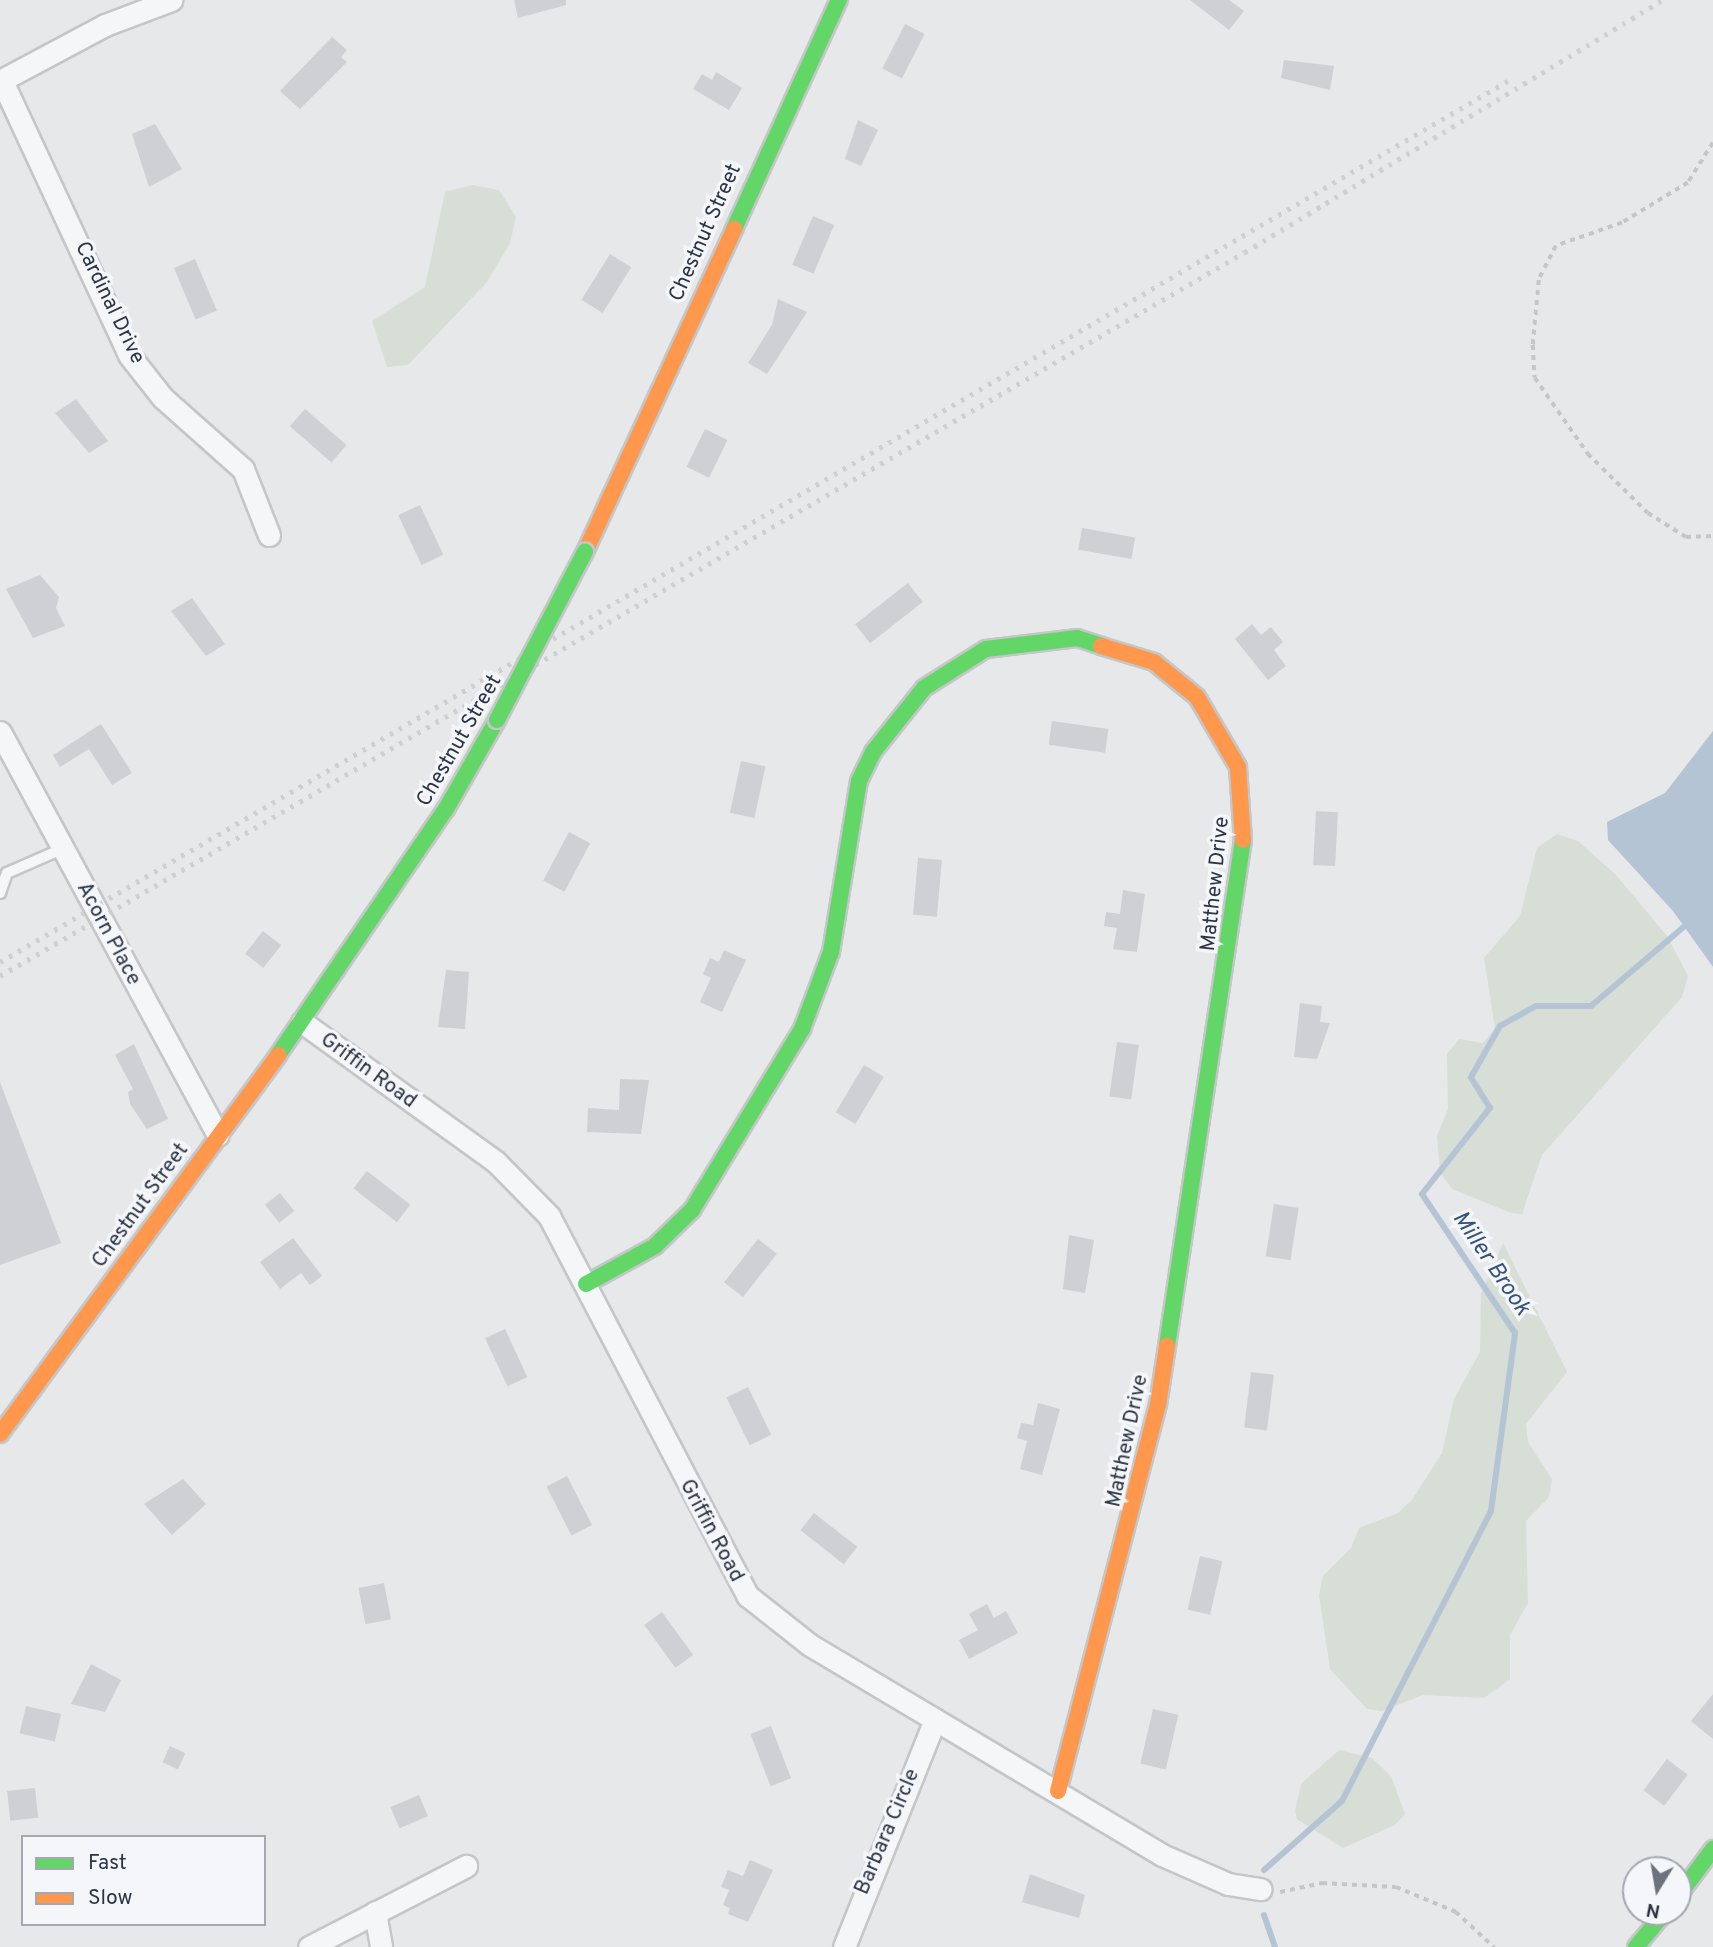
<!DOCTYPE html>
<style>
body{margin:0}
#map{position:relative;width:1713px;height:1947px;overflow:hidden;background:#e6e8ea;font-family:Overpass,sans-serif}
div>[style]{position:absolute}
[style*='--x']{left:calc(var(--x)*1px);top:calc(var(--y)*1px);width:calc(var(--w)*1px);rotate:calc(var(--a)*1deg)}
.green>*{inset:0;background:#d6ded6}
.water>*{inset:0;background:#b4c4d5}
.stream>*{height:6px;margin:-3px;padding:0 3px;transform-origin:3px;border-radius:3px;background:#b4c4d5}
.building>*{inset:0;background:#ced0d3;transform-origin:0 0}
.path>*{height:3.5px;margin-top:-1.75px;transform-origin:0;background:repeating-linear-gradient(90deg,#c5c6ca 0 5px,transparent 0 10px)}
.roads{filter:drop-shadow(2px 0 #c4c6c8) drop-shadow(-2px 0 #c4c6c8) drop-shadow(0 2px #c4c6c8) drop-shadow(0 -2px #c4c6c8)}
.lane>*{height:10px;margin:-5px;padding:0 5px;transform-origin:5px;border-radius:5px;background:#f5f6f7}
.street>*{height:21px;margin:-10.5px;padding:0 10.5px;transform-origin:10.5px;border-radius:10.5px;background:#f5f6f7}
.fast>*{height:16px;margin:-8px;padding:0 8px;transform-origin:8px;border-radius:8px;background:#63d668}
.slow>*{height:16px;margin:-8px;padding:0 8px;transform-origin:8px;border-radius:8px;background:#ff974d}
.rail>*{height:5px;margin-top:-2.5px;transform-origin:0;background:repeating-linear-gradient(90deg,#cecfd2 0 3.5px,transparent 0 10.5px)}
.bridges{filter:drop-shadow(2px 0 #c4c6c8) drop-shadow(-2px 0 #c4c6c8) drop-shadow(0 2px #c4c6c8) drop-shadow(0 -2px #c4c6c8)}
.fast-bridge>*{height:16px;margin:-8px;padding:0 8px;transform-origin:8px;border-radius:8px;background:#63d668}
span{translate:-50% -50%;white-space:nowrap;text-align:center;line-height:1.15;-webkit-text-stroke:7px #f4f6f9;paint-order:stroke}
.street-label{font-size:21px;color:#2b3445}
.water-label{font-size:23px;color:#34527a;font-style:italic}
.legend{position:absolute;left:21px;top:1835px;width:245px;height:91px;box-sizing:border-box;background:#f4f6f9;border:2px solid #a4a8b1;margin:0;padding:9px 12px;list-style:none;font-size:21px;color:#2b3445}
.legend li{display:flex;align-items:center;gap:14px;height:35px}
.legend b{width:35px;border:2px solid #a4a8b1}
.north{position:absolute;left:1622px;top:1856px;width:70px;height:70px;box-sizing:border-box;background:#f4f6f9;border:2px solid #a4a8b1;border-radius:50%;rotate:191deg;font-size:19px;font-weight:700;line-height:28px;text-align:center;color:#2b3445}
.north::after{content:'';display:block;margin:auto;width:24px;height:32px;background:#6c737f;clip-path:polygon(50% 0,100% 100%,50% 72%,0 100%)}
</style>
<div id="map">
<div class="green">
<i style="clip-path:polygon(472px 185px,499px 190px,516px 217px,510px 243px,487px 282px,408px 365px,387px 367px,372px 321px,425px 287px,445px 192px)"></i>
<i style="clip-path:polygon(1557px 834px,1578px 841px,1616px 875px,1667px 936px,1688px 976px,1682px 997px,1542px 1155px,1522px 1214px,1511px 1213px,1452px 1189px,1440px 1172px,1437px 1136px,1448px 1109px,1447px 1054px,1459px 1039px,1483px 1043px,1495px 1028px,1484px 958px,1520px 916px,1537px 848px)"></i>
<i style="clip-path:polygon(1503px 1243px,1567px 1372px,1526px 1424px,1528px 1442px,1552px 1479px,1549px 1497px,1526px 1521px,1528px 1603px,1510px 1635px,1510px 1679px,1484px 1698px,1423px 1695px,1382px 1711px,1367px 1709px,1330px 1669px,1319px 1595px,1323px 1576px,1351px 1548px,1359px 1528px,1398px 1513px,1412px 1500px,1442px 1453px,1454px 1399px,1480px 1352px,1481px 1294px)"></i>
<i style="clip-path:polygon(1339px 1750px,1372px 1758px,1391px 1776px,1405px 1814px,1395px 1825px,1343px 1848px,1297px 1819px,1295px 1811px,1301px 1784px)"></i>
</div>
<div class="water">
<i style="clip-path:polygon(1713px 731px,1713px 967px,1673px 911px,1608px 840px,1607px 822px,1665px 793px)"></i>
</div>
<div class="stream">
<i style="--x:1264;--y:1870;--w:104;--a:-41.5"></i>
<i style="--x:1342;--y:1801;--w:326;--a:-62.8"></i>
<i style="--x:1491;--y:1511;--w:180;--a:-82.3"></i>
<i style="--x:1515;--y:1333;--w:167;--a:-123.8"></i>
<i style="--x:1422;--y:1194;--w:110;--a:-51.7"></i>
<i style="--x:1490;--y:1108;--w:36;--a:-122"></i>
<i style="--x:1471;--y:1077;--w:59;--a:-60.4"></i>
<i style="--x:1500;--y:1026;--w:41;--a:-29.1"></i>
<i style="--x:1536;--y:1006;--w:55;--a:0"></i>
<i style="--x:1591;--y:1006;--w:126;--a:-40.5"></i>
<i style="--x:1264;--y:1915;--w:34;--a:71"></i>
</div>
<div class="building">
<i style="clip-path:polygon(514px 0,566px 0,566px 5px,518px 18px)"></i>
<i style="clip-path:polygon(1190px 0,1229px 0,1244px 11px,1229px 30px)"></i>
<i style="left:905px;top:24px;width:22px;height:50px;rotate:27deg"></i>
<i style="clip-path:polygon(332px 37px,347px 50px,341px 57px,347px 62px,300px 109px,280px 91px)"></i>
<i style="clip-path:polygon(1284px 60px,1334px 66px,1330px 90px,1281px 78px)"></i>
<i style="clip-path:polygon(716px 72px,742px 88px,729px 110px,693px 89px,702px 74px,712px 80px)"></i>
<i style="clip-path:polygon(858px 120px,878px 130px,861px 166px,845px 159px)"></i>
<i style="clip-path:polygon(155px 124px,182px 169px,149px 187px,132px 134px)"></i>
<i style="left:813px;top:216px;width:23px;height:53px;rotate:23deg"></i>
<i style="left:610px;top:254px;width:25px;height:54px;rotate:32deg"></i>
<i style="left:195px;top:259px;width:56px;height:23px;rotate:67deg"></i>
<i style="clip-path:polygon(778px 299px,807px 312px,767px 374px,748px 363px,772px 325px)"></i>
<i style="clip-path:polygon(76px 399px,108px 441px,89px 453px,55px 413px)"></i>
<i style="left:305px;top:409px;width:55px;height:23px;rotate:41deg"></i>
<i style="left:705px;top:429px;width:25px;height:42px;rotate:26deg"></i>
<i style="left:420px;top:505px;width:55px;height:24px;rotate:65deg"></i>
<i style="left:1082px;top:528px;width:54px;height:22px;rotate:10deg"></i>
<i style="clip-path:polygon(40px 575px,59px 597px,56px 608px,65px 626px,33px 638px,6px 589px)"></i>
<i style="left:908px;top:583px;width:24px;height:67px;rotate:52deg"></i>
<i style="clip-path:polygon(192px 598px,225px 644px,206px 656px,171px 611px)"></i>
<i style="clip-path:polygon(1252px 624px,1261px 635px,1271px 627px,1283px 642px,1274px 650px,1286px 666px,1268px 680px,1235px 639px)"></i>
<i style="left:1052px;top:721px;width:57px;height:24px;rotate:8deg"></i>
<i style="clip-path:polygon(101px 724px,132px 773px,112px 785px,89px 749px,60px 767px,53px 755px)"></i>
<i style="left:741px;top:761px;width:25px;height:53px;rotate:12deg"></i>
<i style="left:1316px;top:811px;width:22px;height:54px;rotate:3deg"></i>
<i style="left:569px;top:832px;width:24px;height:55px;rotate:28deg"></i>
<i style="left:918px;top:858px;width:24px;height:57px;rotate:5deg"></i>
<i style="clip-path:polygon(1123px 890px,1145px 894px,1137px 952px,1113px 949px,1117px 928px,1104px 926px,1106px 912px,1120px 914px)"></i>
<i style="left:263px;top:931px;width:23px;height:29px;rotate:38deg"></i>
<i style="clip-path:polygon(724px 950px,746px 960px,722px 1012px,700px 1002px,711px 978px,703px 974px,710px 958px,719px 962px)"></i>
<i style="clip-path:polygon(446px 970px,469px 972px,465px 1029px,438px 1027px)"></i>
<i style="clip-path:polygon(1300px 1003px,1322px 1006px,1320px 1022px,1330px 1023px,1317px 1059px,1294px 1057px)"></i>
<i style="left:1117px;top:1042px;width:22px;height:55px;rotate:8deg"></i>
<i style="clip-path:polygon(134px 1044px,168px 1119px,147px 1129px,130px 1104px,128px 1092px,133px 1089px,115px 1055px)"></i>
<i style="left:864px;top:1065px;width:23px;height:55px;rotate:31deg"></i>
<i style="clip-path:polygon(620px 1079px,649px 1080px,641px 1134px,587px 1132px,588px 1108px,619px 1110px)"></i>
<i style="clip-path:polygon(0 1082px,61px 1243px,0 1265px)"></i>
<i style="left:367px;top:1171px;width:55px;height:22px;rotate:38deg"></i>
<i style="left:280px;top:1193px;width:23px;height:19px;rotate:52deg"></i>
<i style="left:1274px;top:1204px;width:25px;height:53px;rotate:9deg"></i>
<i style="clip-path:polygon(1069px 1235px,1094px 1240px,1085px 1293px,1063px 1289px)"></i>
<i style="clip-path:polygon(293px 1238px,322px 1276px,310px 1285px,301px 1273px,280px 1289px,260px 1262px)"></i>
<i style="left:758px;top:1239px;width:24px;height:55px;rotate:38deg"></i>
<i style="left:505px;top:1329px;width:53px;height:22px;rotate:65deg"></i>
<i style="left:1251px;top:1372px;width:23px;height:56px;rotate:7deg"></i>
<i style="left:748px;top:1387px;width:53px;height:24px;rotate:64deg"></i>
<i style="clip-path:polygon(1038px 1403px,1060px 1409px,1042px 1475px,1020px 1469px,1027px 1441px,1017px 1438px,1021px 1423px,1033px 1425px)"></i>
<i style="left:567px;top:1476px;width:55px;height:23px;rotate:63deg"></i>
<i style="clip-path:polygon(183px 1479px,206px 1504px,172px 1535px,144px 1504px)"></i>
<i style="left:814px;top:1513px;width:55px;height:22px;rotate:38deg"></i>
<i style="left:1200px;top:1556px;width:23px;height:55px;rotate:13deg"></i>
<i style="left:384px;top:1583px;width:37px;height:26px;rotate:79deg"></i>
<i style="clip-path:polygon(987px 1604px,994px 1618px,1006px 1611px,1018px 1633px,969px 1659px,959px 1640px,978px 1630px,969px 1614px)"></i>
<i style="left:662px;top:1612px;width:53px;height:22px;rotate:54deg"></i>
<i style="clip-path:polygon(91px 1664px,121px 1680px,105px 1712px,71px 1704px)"></i>
<i style="clip-path:polygon(1713px 1694px,1713px 1739px,1691px 1721px)"></i>
<i style="left:26px;top:1706px;width:36px;height:28px;rotate:13deg"></i>
<i style="left:1153px;top:1709px;width:26px;height:56px;rotate:13deg"></i>
<i style="left:771px;top:1726px;width:56px;height:22px;rotate:69deg"></i>
<i style="left:170px;top:1746px;width:17px;height:18px;rotate:25deg"></i>
<i style="left:1667px;top:1759px;width:26px;height:39px;rotate:37deg"></i>
<i style="left:35px;top:1788px;width:30px;height:28px;rotate:84deg"></i>
<i style="left:419px;top:1795px;width:23px;height:31px;rotate:67deg"></i>
<i style="clip-path:polygon(750px 1860px,773px 1870px,748px 1922px,728px 1914px,730px 1908px,723px 1905px,729px 1890px,721px 1887px,728px 1870px,743px 1876px)"></i>
<i style="clip-path:polygon(1030px 1874px,1085px 1895px,1079px 1918px,1022px 1902px)"></i>
</div>
<div class="path">
<i style="--x:1713;--y:143;--w:47;--a:122"></i>
<i style="--x:1688;--y:183;--w:77;--a:148.8"></i>
<i style="--x:1622;--y:223;--w:70;--a:160.8"></i>
<i style="--x:1556;--y:246;--w:38;--a:117"></i>
<i style="--x:1539;--y:280;--w:65;--a:95.3"></i>
<i style="--x:1533;--y:345;--w:33;--a:87"></i>
<i style="--x:1535;--y:378;--w:93;--a:55.1"></i>
<i style="--x:1588;--y:454;--w:84;--a:44.5"></i>
<i style="--x:1648;--y:513;--w:45;--a:32.3"></i>
<i style="--x:1686;--y:537;--w:27;--a:-2"></i>
<i style="--x:1280;--y:1892;--w:43;--a:-12.1"></i>
<i style="--x:1322;--y:1883;--w:74;--a:3.1"></i>
<i style="--x:1396;--y:1887;--w:65;--a:22.6"></i>
<i style="--x:1456;--y:1912;--w:52;--a:42.6"></i>
</div>
<div class="roads">
<div class="lane">
<i style="--x:0;--y:893;--w:21;--a:-71"></i>
<i style="--x:7;--y:873;--w:60;--a:-23.6"></i>
</div>
<div class="street">
<i style="--x:0;--y:81;--w:119;--a:-28.1"></i>
<i style="--x:105;--y:25;--w:71;--a:-20.7"></i>
<i style="--x:2;--y:81;--w:302;--a:65.1"></i>
<i style="--x:129;--y:355;--w:55;--a:51.7"></i>
<i style="--x:163;--y:398;--w:107;--a:41.6"></i>
<i style="--x:243;--y:469;--w:71;--a:68.5"></i>
<i style="--x:0;--y:732;--w:458;--a:61.6"></i>
<i style="--x:302;--y:1022;--w:239;--a:35.8"></i>
<i style="--x:496;--y:1162;--w:76;--a:45.5"></i>
<i style="--x:549;--y:1216;--w:429;--a:62.4"></i>
<i style="--x:748;--y:1596;--w:79;--a:38.3"></i>
<i style="--x:810;--y:1645;--w:410;--a:30.8"></i>
<i style="--x:1162;--y:1855;--w:72;--a:23.7"></i>
<i style="--x:1228;--y:1884;--w:33;--a:9"></i>
<i style="--x:375;--y:1912;--w:36;--a:80"></i>
<i style="--x:309;--y:1947;--w:177;--a:-27.3"></i>
<i style="--x:844;--y:1947;--w:245;--a:-68.2"></i>
</div>
<div class="fast">
<i style="--x:734;--y:229;--w:252;--a:-65.4"></i>
<i style="--x:278;--y:1055;--w:298;--a:-55.7"></i>
<i style="--x:446;--y:809;--w:103;--a:-60.2"></i>
<i style="--x:586;--y:1284;--w:79;--a:-28.8"></i>
<i style="--x:655;--y:1246;--w:52;--a:-44.2"></i>
<i style="--x:692;--y:1210;--w:212;--a:-58.7"></i>
<i style="--x:802;--y:1029;--w:82;--a:-69.4"></i>
<i style="--x:831;--y:952;--w:173;--a:-80.7"></i>
<i style="--x:859;--y:781;--w:32;--a:-64"></i>
<i style="--x:873;--y:752;--w:82;--a:-51.4"></i>
<i style="--x:924;--y:688;--w:73;--a:-32.2"></i>
<i style="--x:986;--y:649;--w:92;--a:-6.9"></i>
<i style="--x:1077;--y:638;--w:25;--a:18"></i>
<i style="--x:1167;--y:1346;--w:512;--a:-81.46"></i>
<i style="--x:1678;--y:1896;--w:59;--a:-53.3"></i>
<i style="--x:1636;--y:1947;--w:45;--a:-50.4"></i>
</div>
<div class="slow">
<i style="--x:585;--y:552;--w:356;--a:-65.2"></i>
<i style="--x:1101;--y:646;--w:55;--a:16.8"></i>
<i style="--x:1154;--y:662;--w:55;--a:39.1"></i>
<i style="--x:1197;--y:697;--w:81;--a:59.6"></i>
<i style="--x:1238;--y:767;--w:73;--a:86.1"></i>
<i style="--x:0;--y:1434;--w:470;--a:-53.7"></i>
<i style="--x:1058;--y:1791;--w:399;--a:-75.5"></i>
<i style="--x:1158;--y:1405;--w:60;--a:-81.3"></i>
</div>
</div>
<div class="rail">
<i style="--x:0;--y:962;--w:1750;--a:-30.3"></i>
<i style="--x:0;--y:976;--w:1440;--a:-30.18"></i>
<i style="--x:1245;--y:252;--w:488;--a:-31.1"></i>
</div>
<div class="bridges">
<div class="fast-bridge">
<i style="--x:497;--y:720;--w:190;--a:-62.4"></i>
</div>
</div>
<div class="street-label">
<span style="left:706px;top:233px;rotate:-66deg">Chestnut Street</span>
<span style="left:109px;top:303px;rotate:64deg">Cardinal Drive</span>
<span style="left:460px;top:741px;rotate:-60deg">Chestnut Street</span>
<span style="left:1216px;top:884px;rotate:-84deg">Matthew Drive</span>
<span style="left:108px;top:934px;rotate:62deg">Acorn Place</span>
<span style="left:368px;top:1071px;rotate:36deg">Griffin Road</span>
<span style="left:141px;top:1206px;rotate:-54deg">Chestnut Street</span>
<span style="left:1128px;top:1441px;rotate:-78deg">Matthew Drive</span>
<span style="left:711px;top:1531px;rotate:62deg">Griffin Road</span>
<span style="left:888px;top:1832px;rotate:-67deg">Barbara Circle</span>
</div>
<div class="water-label">
<span style="left:1490px;top:1264px;rotate:56deg">Miller Brook</span>
</div>
<ul class="legend">
<li><b style="height:9px;background:#63d668"></b>Fast</li>
<li><b style="height:9px;background:#ff974d"></b>Slow</li>
</ul>
<div class="north">N</div>
</div>
